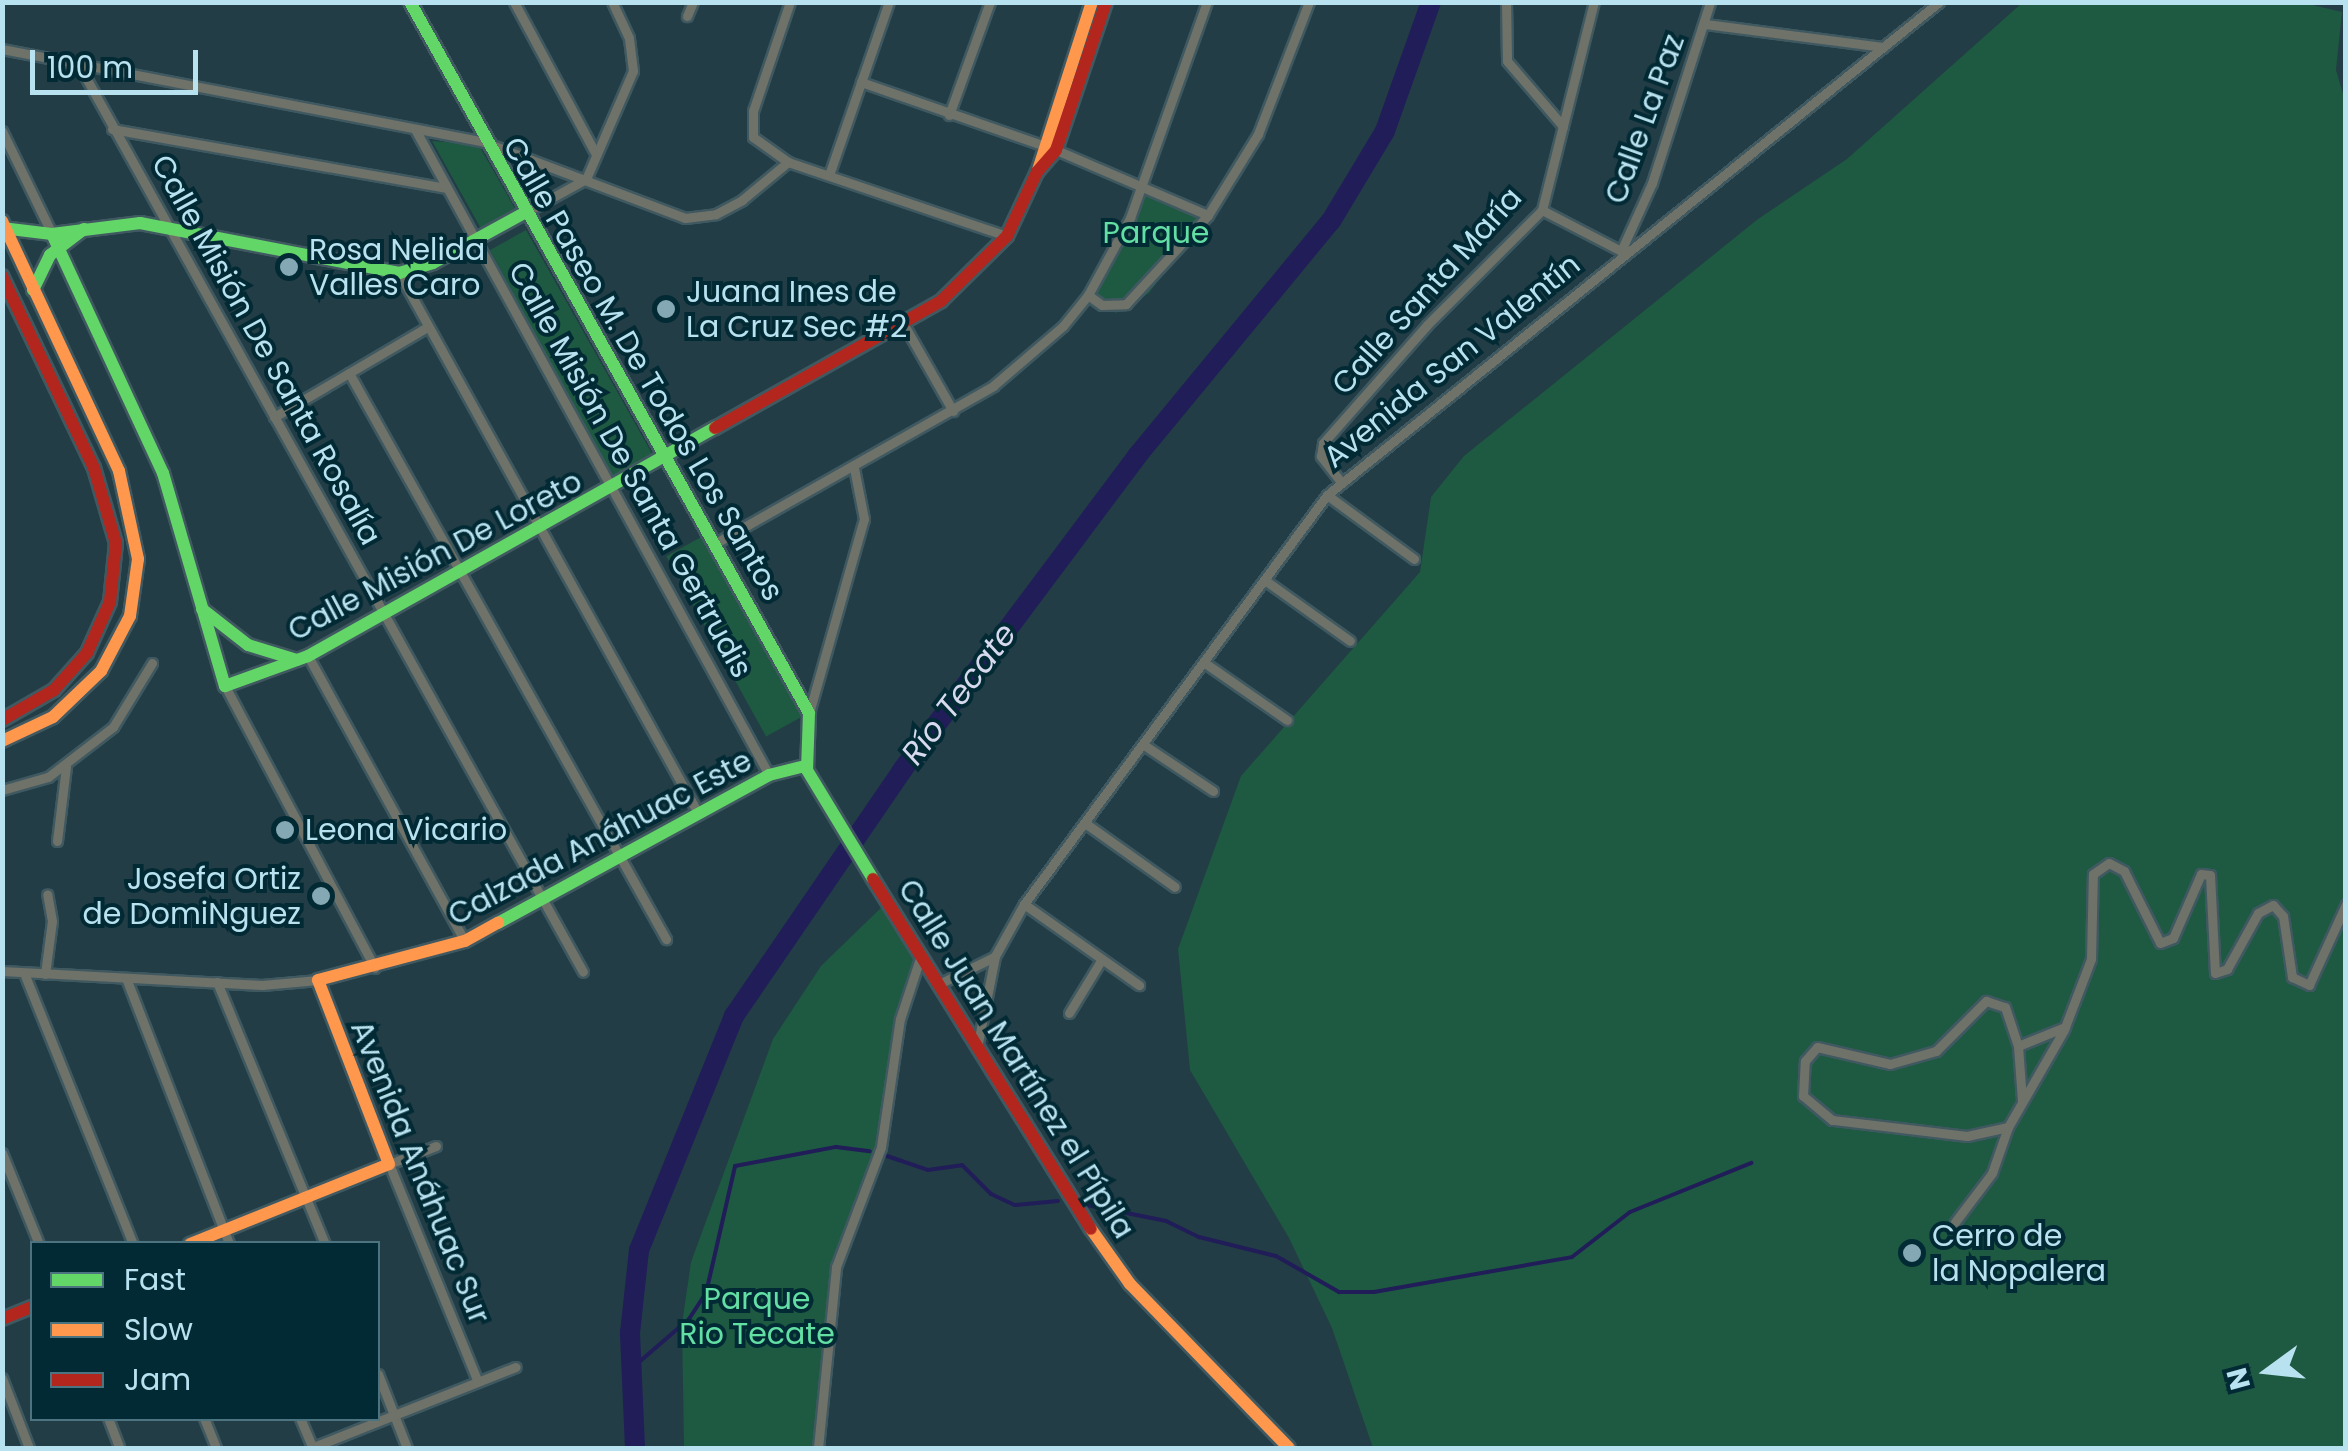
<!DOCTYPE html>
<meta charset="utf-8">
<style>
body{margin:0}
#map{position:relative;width:2348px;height:1451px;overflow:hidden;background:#223d45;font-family:Poppins,sans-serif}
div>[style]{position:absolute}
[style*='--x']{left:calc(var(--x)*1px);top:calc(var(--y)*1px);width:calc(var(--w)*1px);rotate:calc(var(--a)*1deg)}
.green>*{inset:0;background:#1e5941;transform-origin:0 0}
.stream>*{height:4px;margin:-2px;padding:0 2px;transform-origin:2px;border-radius:2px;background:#201d59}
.river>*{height:20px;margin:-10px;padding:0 10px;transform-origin:10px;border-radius:10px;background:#201d59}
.roads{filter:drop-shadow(2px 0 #405961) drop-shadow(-2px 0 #405961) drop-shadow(0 2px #405961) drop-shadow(0 -2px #405961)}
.street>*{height:9px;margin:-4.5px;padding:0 4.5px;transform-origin:4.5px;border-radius:4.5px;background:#6f7269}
.fast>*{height:12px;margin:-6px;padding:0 6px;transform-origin:6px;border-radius:6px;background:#63d668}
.slow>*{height:12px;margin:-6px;padding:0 6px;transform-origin:6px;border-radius:6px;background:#ff974d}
.jam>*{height:12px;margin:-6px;padding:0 6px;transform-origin:6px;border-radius:6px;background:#b3261e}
.dots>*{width:28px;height:28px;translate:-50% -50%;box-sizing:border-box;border:5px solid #022a35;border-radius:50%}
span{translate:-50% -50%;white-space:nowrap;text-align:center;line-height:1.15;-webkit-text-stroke:8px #022a35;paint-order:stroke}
.street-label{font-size:30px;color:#b9e2f0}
.park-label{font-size:30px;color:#63dfa4}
.poi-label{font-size:30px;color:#b9e2f0}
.left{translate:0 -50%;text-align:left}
.right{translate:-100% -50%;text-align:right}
.water-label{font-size:32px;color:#d7daee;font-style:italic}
.frame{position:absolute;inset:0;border:5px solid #b9e2f0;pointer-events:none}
.legend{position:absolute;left:30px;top:1241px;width:350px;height:180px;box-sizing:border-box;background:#022a35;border:2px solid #4b7480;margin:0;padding:12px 18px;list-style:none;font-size:30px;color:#b9e2f0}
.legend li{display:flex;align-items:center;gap:20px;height:50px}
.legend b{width:50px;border:2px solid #4b7480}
.north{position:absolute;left:2218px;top:1321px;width:100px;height:100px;-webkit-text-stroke:8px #022a35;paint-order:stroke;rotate:255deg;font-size:28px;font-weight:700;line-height:40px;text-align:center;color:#b9e2f0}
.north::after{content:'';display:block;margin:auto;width:35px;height:45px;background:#b9e2f0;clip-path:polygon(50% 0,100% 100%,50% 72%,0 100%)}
.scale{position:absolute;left:30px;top:50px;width:168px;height:45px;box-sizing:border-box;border:5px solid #b9e2f0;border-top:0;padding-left:12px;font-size:30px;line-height:35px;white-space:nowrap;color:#b9e2f0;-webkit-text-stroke:8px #022a35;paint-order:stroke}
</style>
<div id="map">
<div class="green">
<i style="clip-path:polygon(2300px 2px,2342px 12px,2336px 70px,2346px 104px,2345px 1448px,1373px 1448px,1332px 1328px,1289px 1238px,1190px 1070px,1178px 949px,1241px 776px,1420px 572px,1431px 497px,1464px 456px,1758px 219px,1847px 159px,2022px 3px)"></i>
<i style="clip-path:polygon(432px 141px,478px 144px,520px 217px,484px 234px)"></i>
<i style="clip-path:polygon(1145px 187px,1209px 212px,1149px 293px,1116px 313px,1092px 292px)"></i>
<i style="clip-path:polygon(526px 230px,654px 457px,610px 477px,490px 250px)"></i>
<i style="left:703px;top:536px;width:206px;height:42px;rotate:61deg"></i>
<i style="clip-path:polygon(888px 901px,925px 961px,904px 1017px,890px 1126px,832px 1291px,818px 1448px,684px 1448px,682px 1324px,691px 1262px,773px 1039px,821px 966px)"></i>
</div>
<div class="stream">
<i style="--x:887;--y:1156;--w:43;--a:18.9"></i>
<i style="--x:928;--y:1170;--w:34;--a:-8"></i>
<i style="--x:962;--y:1165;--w:41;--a:45"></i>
<i style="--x:991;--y:1194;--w:26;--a:25"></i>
<i style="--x:1015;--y:1205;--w:43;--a:-5.3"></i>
<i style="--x:1082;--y:1204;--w:86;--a:11.4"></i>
<i style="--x:1166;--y:1221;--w:37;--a:26"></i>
<i style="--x:1199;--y:1237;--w:79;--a:13.9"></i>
<i style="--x:1276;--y:1256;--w:73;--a:29.7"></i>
<i style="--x:1339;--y:1292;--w:35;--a:0"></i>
<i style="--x:1374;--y:1292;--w:201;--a:-10"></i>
<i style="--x:1572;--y:1257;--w:73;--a:-37.8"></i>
<i style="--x:1630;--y:1212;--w:131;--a:-22"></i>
<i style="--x:631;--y:1369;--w:77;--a:-40.8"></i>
<i style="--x:689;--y:1319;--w:31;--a:-57"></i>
<i style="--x:706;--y:1293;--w:130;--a:-77.1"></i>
<i style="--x:735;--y:1166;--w:103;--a:-10.7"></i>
<i style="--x:836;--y:1147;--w:34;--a:7"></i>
</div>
<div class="river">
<i style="--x:635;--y:1448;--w:115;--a:-92.5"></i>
<i style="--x:630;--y:1333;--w:83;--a:-83.8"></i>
<i style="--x:639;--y:1250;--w:253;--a:-67.9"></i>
<i style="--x:734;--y:1016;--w:299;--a:-55.6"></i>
<i style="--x:903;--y:769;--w:391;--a:-53.2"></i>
<i style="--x:1137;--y:456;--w:305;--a:-50.5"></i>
<i style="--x:1331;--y:221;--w:105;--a:-59"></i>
<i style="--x:1385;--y:131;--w:137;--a:-70.4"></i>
</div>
<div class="roads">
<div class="street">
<i style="--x:514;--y:2;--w:173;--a:61.7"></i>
<i style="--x:1506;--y:2;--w:59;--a:89"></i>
<i style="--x:1507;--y:61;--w:86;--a:49.3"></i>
<i style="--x:687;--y:16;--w:15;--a:-67"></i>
<i style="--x:1706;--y:24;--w:179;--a:7.4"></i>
<i style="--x:2;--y:49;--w:491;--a:10.9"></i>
<i style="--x:484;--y:142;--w:215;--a:20.7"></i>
<i style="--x:685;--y:218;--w:31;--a:-7"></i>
<i style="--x:716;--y:214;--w:30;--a:-28"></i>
<i style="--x:742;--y:200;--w:60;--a:-39.6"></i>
<i style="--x:788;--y:162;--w:231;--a:18.7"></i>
<i style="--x:80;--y:67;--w:1035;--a:60.93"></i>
<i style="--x:861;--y:82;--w:207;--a:19.2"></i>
<i style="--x:1056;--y:150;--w:165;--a:23.2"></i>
<i style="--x:949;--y:115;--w:120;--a:-70.1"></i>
<i style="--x:112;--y:129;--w:339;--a:10"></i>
<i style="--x:2;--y:131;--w:114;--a:64.1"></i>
<i style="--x:416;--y:131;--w:734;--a:61.27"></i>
<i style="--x:788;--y:162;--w:43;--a:-144.5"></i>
<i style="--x:753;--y:137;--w:26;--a:-90"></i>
<i style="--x:753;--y:111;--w:115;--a:-71.3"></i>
<i style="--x:829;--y:175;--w:183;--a:-70.9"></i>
<i style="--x:1542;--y:210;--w:91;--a:27.4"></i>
<i style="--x:526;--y:212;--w:68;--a:-28.8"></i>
<i style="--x:586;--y:179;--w:118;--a:-66.5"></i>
<i style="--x:633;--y:71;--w:33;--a:-97"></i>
<i style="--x:629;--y:38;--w:40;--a:-115"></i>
<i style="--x:1621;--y:251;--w:75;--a:-65.5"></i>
<i style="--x:1652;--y:183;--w:190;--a:-72.2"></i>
<i style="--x:399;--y:273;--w:617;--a:61.03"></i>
<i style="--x:1088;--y:295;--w:17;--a:36"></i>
<i style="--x:1102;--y:305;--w:24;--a:-2"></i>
<i style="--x:1126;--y:304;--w:121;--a:-47.3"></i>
<i style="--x:1208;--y:215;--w:95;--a:-58.3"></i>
<i style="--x:1258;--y:134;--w:142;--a:-68.9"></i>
<i style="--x:904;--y:325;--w:99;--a:60.3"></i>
<i style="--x:349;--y:373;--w:649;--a:60.75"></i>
<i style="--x:274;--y:417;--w:176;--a:-30.4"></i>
<i style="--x:1341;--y:482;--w:33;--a:-128"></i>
<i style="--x:1321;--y:456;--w:13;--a:-81"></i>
<i style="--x:1323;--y:443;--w:157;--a:-48.6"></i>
<i style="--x:1427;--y:325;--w:163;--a:-45"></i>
<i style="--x:1542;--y:210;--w:214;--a:-76"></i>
<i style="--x:1327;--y:495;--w:108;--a:36.3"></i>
<i style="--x:714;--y:544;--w:321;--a:-29.5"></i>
<i style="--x:993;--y:386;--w:92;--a:-40.6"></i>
<i style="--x:1063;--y:326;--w:40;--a:-51"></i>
<i style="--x:1088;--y:295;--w:88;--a:-61.4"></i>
<i style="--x:1130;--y:218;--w:229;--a:-70.4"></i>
<i style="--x:1266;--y:581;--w:103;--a:35.5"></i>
<i style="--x:308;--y:656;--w:325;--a:61.2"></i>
<i style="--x:1205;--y:663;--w:100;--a:34.8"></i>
<i style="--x:225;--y:686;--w:319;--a:62"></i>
<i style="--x:809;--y:713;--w:202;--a:-74.2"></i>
<i style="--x:864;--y:519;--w:52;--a:-101.1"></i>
<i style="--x:1144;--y:745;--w:83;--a:33.7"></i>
<i style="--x:2;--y:790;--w:48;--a:-15.8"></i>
<i style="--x:48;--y:777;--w:82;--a:-37.6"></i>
<i style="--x:113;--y:727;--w:75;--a:-58.6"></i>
<i style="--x:1085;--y:823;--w:110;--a:35.4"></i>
<i style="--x:57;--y:841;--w:75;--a:-83.1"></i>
<i style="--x:1024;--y:904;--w:141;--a:35.2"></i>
<i style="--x:2;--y:971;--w:260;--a:3.1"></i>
<i style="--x:262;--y:985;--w:56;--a:-5.1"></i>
<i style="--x:24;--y:973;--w:292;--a:68.1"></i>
<i style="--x:45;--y:974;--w:53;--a:-82.5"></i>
<i style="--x:52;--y:921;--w:27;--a:-100"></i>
<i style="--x:126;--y:978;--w:285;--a:68.8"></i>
<i style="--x:217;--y:982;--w:283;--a:67.6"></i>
<i style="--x:939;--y:984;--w:61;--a:-26.1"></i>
<i style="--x:1069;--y:1013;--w:63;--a:-58.6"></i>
<i style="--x:2018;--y:1046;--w:54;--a:85.8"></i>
<i style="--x:977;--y:1048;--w:94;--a:-78.9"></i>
<i style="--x:995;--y:956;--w:60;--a:-60.9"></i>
<i style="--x:1024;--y:904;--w:509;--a:-53.47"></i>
<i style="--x:1327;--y:495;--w:786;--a:-38.85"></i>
<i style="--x:2008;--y:1127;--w:42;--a:167.6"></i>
<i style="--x:1967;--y:1136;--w:136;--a:-173.2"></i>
<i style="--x:1832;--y:1120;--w:38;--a:-140"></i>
<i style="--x:1803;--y:1096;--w:35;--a:-87"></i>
<i style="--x:1805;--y:1061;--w:18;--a:-49"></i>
<i style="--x:1817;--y:1047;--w:75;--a:13.1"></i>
<i style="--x:1890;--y:1064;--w:48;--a:-15.8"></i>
<i style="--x:1936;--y:1051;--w:71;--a:-45"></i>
<i style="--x:1986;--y:1001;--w:20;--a:18"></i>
<i style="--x:2005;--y:1007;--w:41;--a:71.6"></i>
<i style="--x:2018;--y:1046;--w:51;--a:-22"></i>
<i style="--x:2065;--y:1027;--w:73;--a:-69.1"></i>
<i style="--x:2091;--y:959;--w:85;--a:-88.7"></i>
<i style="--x:2093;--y:874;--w:19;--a:-35"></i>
<i style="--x:2109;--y:863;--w:17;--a:28"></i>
<i style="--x:2124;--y:871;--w:80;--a:63.4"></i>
<i style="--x:2160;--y:943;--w:14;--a:-21"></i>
<i style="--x:2173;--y:938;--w:70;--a:-66.4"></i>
<i style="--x:2201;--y:874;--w:9;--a:6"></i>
<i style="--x:2210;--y:875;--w:98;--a:87.1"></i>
<i style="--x:2215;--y:973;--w:13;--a:-18"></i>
<i style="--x:2227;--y:969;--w:64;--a:-61"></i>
<i style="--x:2258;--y:913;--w:17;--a:-28"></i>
<i style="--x:2273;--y:905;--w:15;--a:48"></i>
<i style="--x:2283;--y:916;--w:62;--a:81.6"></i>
<i style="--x:2292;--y:977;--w:19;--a:25"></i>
<i style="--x:2309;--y:985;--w:89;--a:-65.4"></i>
<i style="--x:436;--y:1146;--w:50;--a:159"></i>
<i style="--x:389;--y:1164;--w:235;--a:67.8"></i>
<i style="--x:2;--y:1153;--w:98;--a:67.9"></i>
<i style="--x:1955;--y:1222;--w:61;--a:-52.9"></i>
<i style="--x:1992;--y:1173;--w:49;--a:-70.8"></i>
<i style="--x:2008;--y:1127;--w:112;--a:-60"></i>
<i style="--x:378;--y:1374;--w:79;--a:68.6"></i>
<i style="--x:2;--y:1378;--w:75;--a:68.9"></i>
<i style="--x:108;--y:1418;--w:31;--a:69"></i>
<i style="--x:204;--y:1418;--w:32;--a:68"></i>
<i style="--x:300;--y:1418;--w:33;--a:67"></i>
<i style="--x:311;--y:1448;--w:220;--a:-21.6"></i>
<i style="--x:818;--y:1448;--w:182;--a:-84.3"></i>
<i style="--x:836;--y:1267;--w:128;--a:-69.4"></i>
<i style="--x:881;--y:1147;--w:129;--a:-81.6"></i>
<i style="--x:900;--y:1019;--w:67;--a:-71.8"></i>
</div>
<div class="fast">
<i style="--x:410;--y:2;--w:815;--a:60.7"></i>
<i style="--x:809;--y:713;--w:57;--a:92"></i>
<i style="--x:807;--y:770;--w:127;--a:58.8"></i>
<i style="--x:2;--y:228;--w:50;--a:6.8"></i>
<i style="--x:52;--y:234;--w:89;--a:-7.1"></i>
<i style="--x:140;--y:223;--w:264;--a:10.9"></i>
<i style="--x:399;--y:273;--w:35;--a:-16"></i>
<i style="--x:433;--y:263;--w:106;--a:-28.7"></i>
<i style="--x:52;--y:234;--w:264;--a:65.1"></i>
<i style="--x:163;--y:473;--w:222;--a:73.8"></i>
<i style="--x:225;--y:686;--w:88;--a:-19.9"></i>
<i style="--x:308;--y:656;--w:467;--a:-29.3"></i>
<i style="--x:33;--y:290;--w:39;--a:-64"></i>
<i style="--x:50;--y:255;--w:43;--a:-37.4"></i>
<i style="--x:202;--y:609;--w:58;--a:38"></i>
<i style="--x:248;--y:645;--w:51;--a:17"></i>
<i style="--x:498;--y:923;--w:309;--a:-28.6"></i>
<i style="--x:769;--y:775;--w:37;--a:-14"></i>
</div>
<div class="slow">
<i style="--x:1038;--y:170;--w:176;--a:-72.2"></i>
<i style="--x:2;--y:221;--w:276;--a:64.9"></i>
<i style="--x:119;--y:471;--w:90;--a:77.8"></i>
<i style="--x:138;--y:559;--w:58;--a:98"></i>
<i style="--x:130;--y:616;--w:62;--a:117.8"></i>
<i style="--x:101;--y:671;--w:66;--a:136.2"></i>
<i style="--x:53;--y:717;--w:56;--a:154.8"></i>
<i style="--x:1091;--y:1229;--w:67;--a:54.7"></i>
<i style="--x:1130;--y:1284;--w:228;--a:45.9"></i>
<i style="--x:190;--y:1244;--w:214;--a:-21.9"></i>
<i style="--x:389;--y:1164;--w:197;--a:-111.1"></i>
<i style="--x:318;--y:980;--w:152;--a:-14.9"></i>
<i style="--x:465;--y:941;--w:38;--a:-29"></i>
</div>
<div class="jam">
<i style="--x:2;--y:276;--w:213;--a:64.4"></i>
<i style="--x:94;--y:468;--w:78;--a:73.7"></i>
<i style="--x:116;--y:543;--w:59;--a:95.8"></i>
<i style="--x:110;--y:602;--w:56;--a:114.3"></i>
<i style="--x:87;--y:653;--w:50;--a:131.7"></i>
<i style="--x:54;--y:690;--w:60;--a:150"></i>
<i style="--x:715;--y:428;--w:259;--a:-29.3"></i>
<i style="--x:941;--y:301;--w:93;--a:-44.6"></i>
<i style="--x:1007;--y:236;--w:71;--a:-64.9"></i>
<i style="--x:1037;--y:172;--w:29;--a:-49"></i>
<i style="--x:1056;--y:150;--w:156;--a:-71.3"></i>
<i style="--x:873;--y:879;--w:412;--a:58.1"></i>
<i style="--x:2;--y:1319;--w:32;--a:-22"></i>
</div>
</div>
<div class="dots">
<i style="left:289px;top:267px;background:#84a8b4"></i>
<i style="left:666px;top:309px;background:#84a8b4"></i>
<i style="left:285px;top:830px;background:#84a8b4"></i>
<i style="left:321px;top:896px;background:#84a8b4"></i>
<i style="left:1912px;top:1253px;background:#84a8b4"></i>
</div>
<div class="street-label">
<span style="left:1645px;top:119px;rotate:-70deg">Calle La Paz</span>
<span style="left:1427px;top:291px;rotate:-48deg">Calle Santa María</span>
<span style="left:266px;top:350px;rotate:61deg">Calle Misión De Santa Rosalía</span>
<span style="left:1452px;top:361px;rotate:-39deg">Avenida San Valentín</span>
<span style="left:643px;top:369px;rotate:60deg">Calle Paseo M. De Todos Los Santos</span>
<span style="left:630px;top:470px;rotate:61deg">Calle Misión De Santa Gertrudis</span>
<span style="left:435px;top:556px;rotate:-28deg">Calle Misión De Loreto</span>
<span style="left:600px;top:838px;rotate:-28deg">Calzada Anáhuac Este</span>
<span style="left:1016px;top:1059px;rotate:58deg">Calle Juan Martínez el Pípila</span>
<span style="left:420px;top:1172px;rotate:68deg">Avenida Anáhuac Sur</span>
</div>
<div class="park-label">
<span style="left:1156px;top:233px">Parque</span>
<span style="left:757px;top:1316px">Parque<br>Rio Tecate</span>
</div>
<div class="poi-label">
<span class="left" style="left:309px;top:267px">Rosa Nelida<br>Valles Caro</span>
<span class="left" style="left:686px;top:309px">Juana Ines de<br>La Cruz Sec #2</span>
<span class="left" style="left:305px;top:830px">Leona Vicario</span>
<span class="right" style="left:301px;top:896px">Josefa Ortiz<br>de DomiNguez</span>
<span class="left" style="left:1932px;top:1253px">Cerro de<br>la Nopalera</span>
</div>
<div class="water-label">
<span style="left:959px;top:694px;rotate:-53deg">Río Tecate</span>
</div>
<div class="frame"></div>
<ul class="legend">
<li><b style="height:12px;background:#63d668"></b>Fast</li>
<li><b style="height:12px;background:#ff974d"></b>Slow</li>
<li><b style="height:12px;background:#b3261e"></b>Jam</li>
</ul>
<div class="north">N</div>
<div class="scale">100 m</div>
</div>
